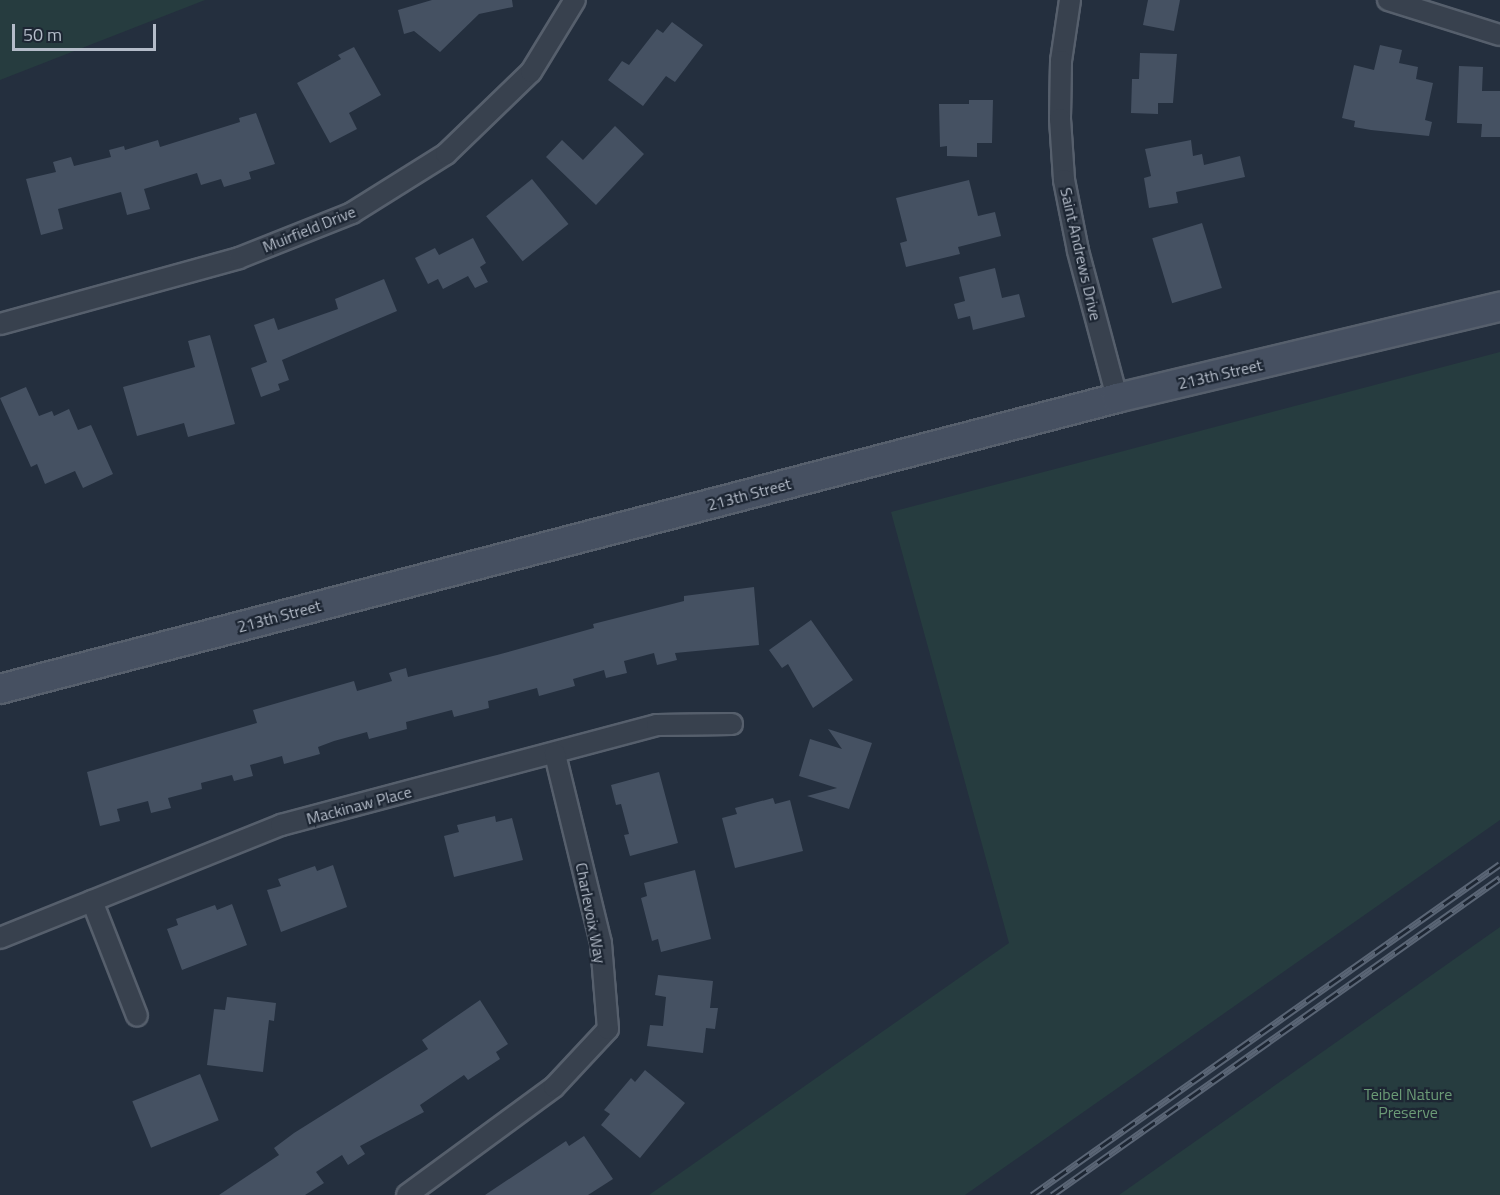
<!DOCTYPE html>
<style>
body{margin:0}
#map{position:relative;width:1500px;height:1195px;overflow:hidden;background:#242f3e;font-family:"Titillium Web",sans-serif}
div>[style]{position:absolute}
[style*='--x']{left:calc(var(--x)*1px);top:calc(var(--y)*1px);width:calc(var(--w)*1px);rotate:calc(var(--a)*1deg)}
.green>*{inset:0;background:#263c3f}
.building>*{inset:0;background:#455162;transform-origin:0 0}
.roads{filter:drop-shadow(2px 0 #565f6c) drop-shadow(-2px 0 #565f6c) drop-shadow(0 2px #565f6c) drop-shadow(0 -2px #565f6c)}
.street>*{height:20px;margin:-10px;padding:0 10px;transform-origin:10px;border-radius:10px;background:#38414e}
.secondary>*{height:28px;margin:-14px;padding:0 14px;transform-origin:14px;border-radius:14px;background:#465061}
.rail>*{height:7px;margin-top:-3.5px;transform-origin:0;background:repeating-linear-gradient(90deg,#1d2633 0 14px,#5a6575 0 28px);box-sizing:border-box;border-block:2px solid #5a6575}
span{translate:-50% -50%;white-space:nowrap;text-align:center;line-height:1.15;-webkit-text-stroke:4.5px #1d2633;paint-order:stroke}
.street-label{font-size:16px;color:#b4bcc9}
.park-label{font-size:16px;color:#6b9a76}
.scale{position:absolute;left:12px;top:24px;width:144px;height:27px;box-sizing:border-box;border:3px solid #b4bcc9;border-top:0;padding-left:8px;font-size:18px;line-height:21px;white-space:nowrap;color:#b4bcc9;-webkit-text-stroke:4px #1d2633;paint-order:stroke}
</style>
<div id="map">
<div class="green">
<i style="clip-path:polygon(0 0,205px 0,0 80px)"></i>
<i style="clip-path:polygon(1500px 352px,1500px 820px,965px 1195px,649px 1195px,1009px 943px,891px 512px)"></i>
<i style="clip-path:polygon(1500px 927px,1500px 1195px,1119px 1195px)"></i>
</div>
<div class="building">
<i style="clip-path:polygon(432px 0,512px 0,513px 7px,479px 14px,440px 52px,414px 31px,404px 34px,398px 10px)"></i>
<i style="clip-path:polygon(1148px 0,1180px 0,1174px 31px,1143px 25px)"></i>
<i style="clip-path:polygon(672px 22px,703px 45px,675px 82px,666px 76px,643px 106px,608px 80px,622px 61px,629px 65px,657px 29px,663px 33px)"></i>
<i style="clip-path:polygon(1380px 45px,1402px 50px,1399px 63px,1418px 67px,1416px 79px,1433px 83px,1425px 120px,1432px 122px,1429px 136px,1371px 130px,1354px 127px,1355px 121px,1342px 118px,1354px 65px,1374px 70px)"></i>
<i style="clip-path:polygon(354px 47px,381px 95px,349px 113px,357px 129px,330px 143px,297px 83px,341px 59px,338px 55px)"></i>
<i style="clip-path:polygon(1140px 53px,1177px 54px,1173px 103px,1158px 103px,1158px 114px,1131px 113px,1132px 79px,1139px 79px)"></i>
<i style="clip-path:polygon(1459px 66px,1483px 67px,1482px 91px,1500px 91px,1500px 137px,1481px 137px,1482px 124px,1457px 123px)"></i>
<i style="clip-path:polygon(969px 100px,993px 100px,992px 143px,977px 143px,977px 157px,947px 156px,947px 146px,940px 147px,939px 104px,969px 104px)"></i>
<i style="clip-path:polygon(256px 113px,275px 164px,249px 172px,251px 179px,224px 187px,221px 179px,201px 185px,197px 173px,144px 189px,150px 209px,127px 215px,121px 192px,58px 209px,63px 229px,41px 235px,26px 179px,56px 172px,53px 162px,71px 157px,74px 166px,111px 157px,109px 150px,124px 146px,125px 150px,158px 140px,160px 147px,240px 122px,239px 118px)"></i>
<i style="clip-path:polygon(615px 126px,644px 154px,596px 205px,546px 157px,562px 140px,583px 160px)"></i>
<i style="clip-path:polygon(1191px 140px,1193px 156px,1202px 154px,1204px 165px,1240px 156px,1245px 177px,1176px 192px,1178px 203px,1149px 208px,1144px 178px,1151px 176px,1145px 149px)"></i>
<i style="left:532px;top:179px;width:58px;height:59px;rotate:51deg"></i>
<i style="clip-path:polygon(969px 180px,978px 216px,995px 212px,1001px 236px,958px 247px,960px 254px,906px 267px,900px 243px,907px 241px,896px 198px)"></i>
<i style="left:1202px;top:223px;width:68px;height:52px;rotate:73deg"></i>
<i style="clip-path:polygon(473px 238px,486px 263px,480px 267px,488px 282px,475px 288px,468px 276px,443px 289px,438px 279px,428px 284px,415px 258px,435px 248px,439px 255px)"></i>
<i style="clip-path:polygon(995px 268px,1002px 298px,1019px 294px,1025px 317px,973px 330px,970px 316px,958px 319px,954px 304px,965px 301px,959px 277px)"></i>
<i style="clip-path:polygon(384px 279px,397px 311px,282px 360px,289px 380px,278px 384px,280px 390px,261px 397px,251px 368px,267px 362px,254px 325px,274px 318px,278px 330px,338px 309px,335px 299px)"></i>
<i style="clip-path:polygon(210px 335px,235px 424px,188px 437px,184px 423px,137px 436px,123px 387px,195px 367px,188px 341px)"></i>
<i style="clip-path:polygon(26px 387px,39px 416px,52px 411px,54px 416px,69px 409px,78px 430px,91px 425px,113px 474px,83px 488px,75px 471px,45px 484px,37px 464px,31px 467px,0 398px)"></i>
<i style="clip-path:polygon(754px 587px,759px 645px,675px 653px,677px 660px,657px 665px,654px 653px,624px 661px,627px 673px,606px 678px,604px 670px,573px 679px,575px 686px,539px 696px,537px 688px,488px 701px,489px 708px,454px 717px,452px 710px,406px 722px,407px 729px,369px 739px,367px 732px,334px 741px,318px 747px,320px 754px,284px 764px,282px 756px,250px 765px,253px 776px,234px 781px,232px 775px,201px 783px,202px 789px,168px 798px,171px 808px,151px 813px,148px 801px,117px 809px,120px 821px,100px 826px,87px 772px,257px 723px,253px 710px,354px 681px,357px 691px,392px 681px,389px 673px,406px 668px,408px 677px,497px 655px,594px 628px,593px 624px,684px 601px,684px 596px)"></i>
<i style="clip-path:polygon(811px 620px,853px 680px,813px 708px,788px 664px,782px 668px,769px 650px)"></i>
<i style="clip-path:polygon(828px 729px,872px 743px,849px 809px,807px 796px,837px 788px,799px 776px,810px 739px,842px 749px)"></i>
<i style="clip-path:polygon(659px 772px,678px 843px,630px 856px,624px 835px,629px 834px,621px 804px,616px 805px,611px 785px)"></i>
<i style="clip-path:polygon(773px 798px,775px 804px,790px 800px,803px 851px,735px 868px,722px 818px,737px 814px,735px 808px)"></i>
<i style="clip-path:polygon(495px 816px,496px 822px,512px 818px,523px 860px,454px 877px,444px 836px,459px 832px,457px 825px)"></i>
<i style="clip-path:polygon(333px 865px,347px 907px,281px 932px,267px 890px,281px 886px,278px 879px,315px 866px,317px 871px)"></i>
<i style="clip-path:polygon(695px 870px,711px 939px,661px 952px,658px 939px,652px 941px,641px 898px,647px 896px,644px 883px)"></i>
<i style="clip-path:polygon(232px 904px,247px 945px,182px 970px,167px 929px,178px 925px,176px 919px,215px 905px,217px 910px)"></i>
<i style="clip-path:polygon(658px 975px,713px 981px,710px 1008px,718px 1008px,715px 1029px,706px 1028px,703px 1053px,647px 1046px,650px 1025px,663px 1026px,666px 997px,655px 995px)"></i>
<i style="clip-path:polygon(227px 997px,276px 1003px,274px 1021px,269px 1020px,263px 1072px,207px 1065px,214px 1009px,225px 1010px)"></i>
<i style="clip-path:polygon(480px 1000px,508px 1044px,496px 1052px,500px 1059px,468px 1080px,464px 1075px,420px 1105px,424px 1112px,360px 1146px,365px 1154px,348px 1165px,342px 1155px,316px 1172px,324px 1183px,305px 1195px,219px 1195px,279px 1155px,274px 1148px,294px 1133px,428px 1049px,422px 1040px)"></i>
<i style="clip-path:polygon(645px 1070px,685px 1103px,640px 1158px,601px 1125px,610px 1114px,604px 1110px,631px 1078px,635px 1082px)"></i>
<i style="left:200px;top:1074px;width:50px;height:73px;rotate:68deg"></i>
<i style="clip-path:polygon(584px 1136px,613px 1179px,588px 1195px,485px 1195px,566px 1141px,569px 1146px)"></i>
</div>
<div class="roads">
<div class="street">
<i style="--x:1070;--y:0;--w:62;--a:98.4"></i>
<i style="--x:1061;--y:61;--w:58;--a:91"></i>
<i style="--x:1060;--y:119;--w:61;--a:86.2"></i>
<i style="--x:1064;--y:180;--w:72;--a:78.8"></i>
<i style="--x:1078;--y:251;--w:152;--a:75.1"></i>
<i style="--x:1388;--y:0;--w:117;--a:17.4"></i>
<i style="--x:0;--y:324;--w:248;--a:-15.4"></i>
<i style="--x:239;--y:258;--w:122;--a:-21.7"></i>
<i style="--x:352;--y:213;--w:111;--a:-32.1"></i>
<i style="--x:446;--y:154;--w:118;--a:-44"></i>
<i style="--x:531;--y:72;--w:84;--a:-58.6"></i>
<i style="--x:92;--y:901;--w:123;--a:68.6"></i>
<i style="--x:0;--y:938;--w:303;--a:-21.9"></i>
<i style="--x:281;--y:825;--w:389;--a:-14.9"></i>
<i style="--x:657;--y:725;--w:75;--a:-0.8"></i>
<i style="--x:407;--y:1195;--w:182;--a:-36.3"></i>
<i style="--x:554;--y:1087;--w:79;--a:-47"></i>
<i style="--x:608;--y:1029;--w:86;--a:-94.7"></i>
<i style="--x:601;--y:943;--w:195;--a:-103.7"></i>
</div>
<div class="secondary">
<i style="--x:0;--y:689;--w:1154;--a:-14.6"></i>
<i style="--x:1117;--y:398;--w:394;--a:-13.4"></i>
</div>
</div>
<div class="rail">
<i style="--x:1032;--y:1195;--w:573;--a:-35.27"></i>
<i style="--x:1052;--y:1195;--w:549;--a:-35.28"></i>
</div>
<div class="street-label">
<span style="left:309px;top:229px;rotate:-22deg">Muirfield Drive</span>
<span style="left:1081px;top:254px;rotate:77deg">Saint Andrews Drive</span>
<span style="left:1220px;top:374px;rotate:-13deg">213th Street</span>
<span style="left:749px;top:494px;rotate:-15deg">213th Street</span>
<span style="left:279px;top:616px;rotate:-15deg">213th Street</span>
<span style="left:359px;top:805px;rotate:-15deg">Mackinaw Place</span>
<span style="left:591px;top:913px;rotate:79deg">Charlevoix Way</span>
</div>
<div class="park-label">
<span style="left:1408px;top:1103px">Teibel Nature<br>Preserve</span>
</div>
<div class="scale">50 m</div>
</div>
